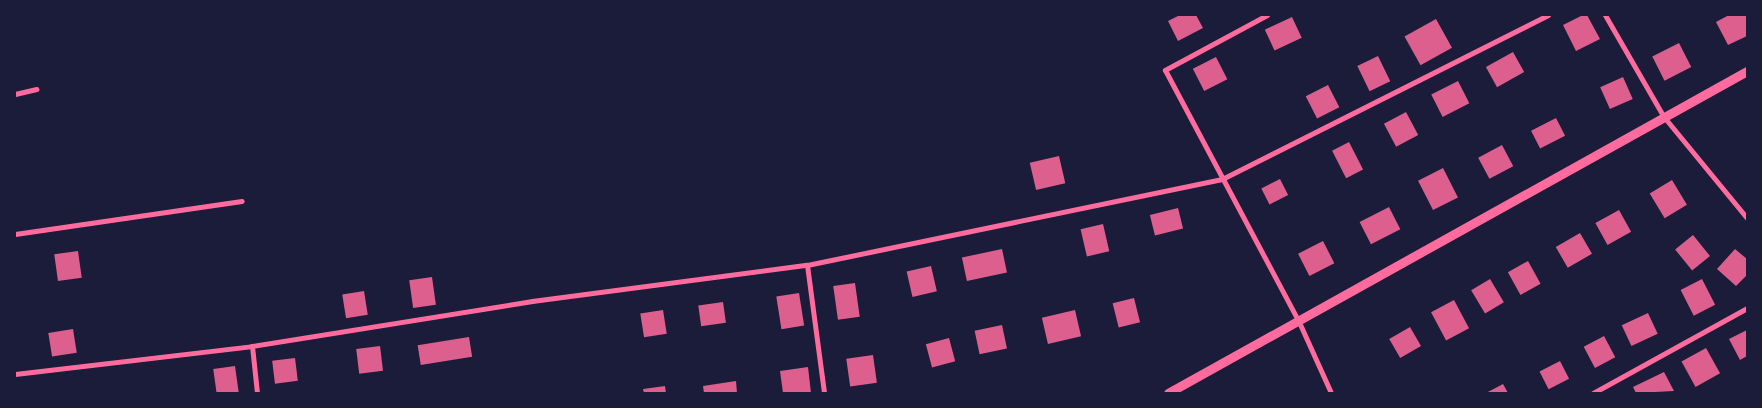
<!DOCTYPE html>
<style>
body{margin:0}
#map{position:relative;width:1762px;height:408px;overflow:hidden;background:#1b1b3a;font-family:"Fira Sans Condensed",sans-serif}
div>[style]{position:absolute}
[style*='--x']{left:calc(var(--x)*1px);top:calc(var(--y)*1px);width:calc(var(--w)*1px);rotate:calc(var(--a)*1deg)}
.building>*{inset:0;background:#dd5f8e;transform-origin:0 0}
.minor>*{height:5px;margin:-2.5px;padding:0 2.5px;transform-origin:2.5px;border-radius:2.5px;background:#ff6b9d}
.tertiary>*{height:9px;margin:-4.5px;padding:0 4.5px;transform-origin:4.5px;border-radius:4.5px;background:#ff6b9d}
span{translate:-50% -50%;white-space:nowrap;text-align:center;line-height:1.15;-webkit-text-stroke:4px #1b1b3a;paint-order:stroke}
.frame{position:absolute;inset:0;border:16px solid #1b1b3a;pointer-events:none}
</style>
<div id="map">
<div class="building">
<i style="clip-path:polygon(1180px 15px,1196px 15px,1203px 28px,1178px 41px,1168px 21px)"></i>
<i style="clip-path:polygon(1583px 15px,1587px 15px,1600px 39px,1576px 51px,1563px 25px)"></i>
<i style="clip-path:polygon(1729px 15px,1747px 15px,1747px 36px,1728px 45px,1716px 22px)"></i>
<i style="left:1292px;top:17px;width:23px;height:30px;rotate:65deg"></i>
<i style="left:1436px;top:19px;width:33px;height:36px;rotate:61deg"></i>
<i style="left:1679px;top:43px;width:27px;height:30px;rotate:63deg"></i>
<i style="left:1513px;top:52px;width:23px;height:31px;rotate:61deg"></i>
<i style="left:1378px;top:56px;width:28px;height:23px;rotate:64deg"></i>
<i style="left:1216px;top:57px;width:25px;height:26px;rotate:63deg"></i>
<i style="left:1623px;top:77px;width:24px;height:25px;rotate:66deg"></i>
<i style="left:1458px;top:81px;width:25px;height:30px;rotate:63deg"></i>
<i style="left:1328px;top:85px;width:25px;height:25px;rotate:63deg"></i>
<i style="left:1406px;top:112px;width:26px;height:25px;rotate:62deg"></i>
<i style="left:1556px;top:118px;width:20px;height:28px;rotate:63deg"></i>
<i style="left:1349px;top:142px;width:31px;height:19px;rotate:63deg"></i>
<i style="left:1502px;top:145px;width:24px;height:27px;rotate:62deg"></i>
<i style="left:1059px;top:156px;width:28px;height:30px;rotate:77deg"></i>
<i style="left:1443px;top:168px;width:33px;height:28px;rotate:63deg"></i>
<i style="left:1280px;top:179px;width:18px;height:21px;rotate:63deg"></i>
<i style="left:1672px;top:180px;width:29px;height:26px;rotate:59deg"></i>
<i style="left:1389px;top:207px;width:25px;height:33px;rotate:63deg"></i>
<i style="left:1178px;top:208px;width:21px;height:29px;rotate:76deg"></i>
<i style="left:1619px;top:210px;width:25px;height:27px;rotate:61deg"></i>
<i style="left:1103px;top:224px;width:28px;height:23px;rotate:77deg"></i>
<i style="left:1580px;top:233px;width:24px;height:28px;rotate:60deg"></i>
<i style="left:1693px;top:235px;width:27px;height:23px;rotate:51deg"></i>
<i style="left:1323px;top:241px;width:25px;height:28px;rotate:63deg"></i>
<i style="left:1002px;top:249px;width:24px;height:41px;rotate:78deg"></i>
<i style="clip-path:polygon(1735px 249px,1747px 259px,1747px 275px,1736px 286px,1717px 269px)"></i>
<i style="left:78px;top:251px;width:27px;height:24px;rotate:82deg"></i>
<i style="left:1528px;top:261px;width:26px;height:23px;rotate:61deg"></i>
<i style="left:931px;top:266px;width:26px;height:25px;rotate:77deg"></i>
<i style="left:432px;top:277px;width:28px;height:23px;rotate:82deg"></i>
<i style="left:1490px;top:279px;width:27px;height:22px;rotate:59deg"></i>
<i style="left:1702px;top:279px;width:29px;height:24px;rotate:63deg"></i>
<i style="left:855px;top:283px;width:34px;height:22px;rotate:82deg"></i>
<i style="left:364px;top:291px;width:24px;height:22px;rotate:81deg"></i>
<i style="left:799px;top:293px;width:33px;height:23px;rotate:81deg"></i>
<i style="left:1134px;top:298px;width:25px;height:22px;rotate:76deg"></i>
<i style="left:1454px;top:300px;width:32px;height:26px;rotate:62deg"></i>
<i style="left:723px;top:302px;width:21px;height:25px;rotate:82deg"></i>
<i style="left:663px;top:310px;width:24px;height:23px;rotate:81deg"></i>
<i style="left:1075px;top:310px;width:27px;height:34px;rotate:77deg"></i>
<i style="left:1648px;top:313px;width:23px;height:29px;rotate:65deg"></i>
<i style="left:1002px;top:325px;width:24px;height:28px;rotate:78deg"></i>
<i style="left:1410px;top:327px;width:22px;height:24px;rotate:60deg"></i>
<i style="left:73px;top:329px;width:24px;height:25px;rotate:81deg"></i>
<i style="clip-path:polygon(1747px 330px,1747px 356px,1740px 360px,1729px 339px)"></i>
<i style="left:1604px;top:336px;width:24px;height:23px;rotate:62deg"></i>
<i style="left:469px;top:337px;width:20px;height:52px;rotate:81deg"></i>
<i style="left:949px;top:338px;width:24px;height:24px;rotate:75deg"></i>
<i style="left:380px;top:346px;width:25px;height:24px;rotate:83deg"></i>
<i style="left:1706px;top:348px;width:29px;height:28px;rotate:61deg"></i>
<i style="left:873px;top:355px;width:28px;height:27px;rotate:82deg"></i>
<i style="left:295px;top:358px;width:23px;height:23px;rotate:83deg"></i>
<i style="left:1560px;top:361px;width:20px;height:23px;rotate:63deg"></i>
<i style="left:235px;top:366px;width:27px;height:22px;rotate:82deg"></i>
<i style="clip-path:polygon(808px 367px,811px 393px,783px 393px,780px 371px)"></i>
<i style="clip-path:polygon(1664px 372px,1674px 391px,1636px 393px,1633px 387px)"></i>
<i style="clip-path:polygon(736px 381px,737px 393px,704px 393px,703px 386px)"></i>
<i style="clip-path:polygon(1503px 384px,1508px 393px,1486px 393px)"></i>
<i style="clip-path:polygon(665px 386px,666px 393px,644px 393px,643px 389px)"></i>
</div>
<div class="minor">
<i style="--x:1267;--y:15;--w:116;--a:151.7"></i>
<i style="--x:1165;--y:70;--w:285;--a:62"></i>
<i style="--x:1299;--y:322;--w:78;--a:65.7"></i>
<i style="--x:1605;--y:15;--w:118;--a:60"></i>
<i style="--x:1664;--y:117;--w:131;--a:50.6"></i>
<i style="--x:15;--y:94;--w:22;--a:-13"></i>
<i style="--x:15;--y:234;--w:229;--a:-8.3"></i>
<i style="--x:807;--y:265;--w:129;--a:82.4"></i>
<i style="--x:252;--y:346;--w:47;--a:83.9"></i>
<i style="--x:15;--y:374;--w:239;--a:-6.7"></i>
<i style="--x:252;--y:346;--w:284;--a:-9.1"></i>
<i style="--x:532;--y:301;--w:277;--a:-7.5"></i>
<i style="--x:807;--y:265;--w:424;--a:-11.7"></i>
<i style="--x:1222;--y:179;--w:365;--a:-26.7"></i>
<i style="--x:1593;--y:393;--w:176;--a:-28.9"></i>
</div>
<div class="tertiary">
<i style="--x:1168;--y:393;--w:663;--a:-29.08"></i>
</div>
<div class="frame"></div>
</div>
